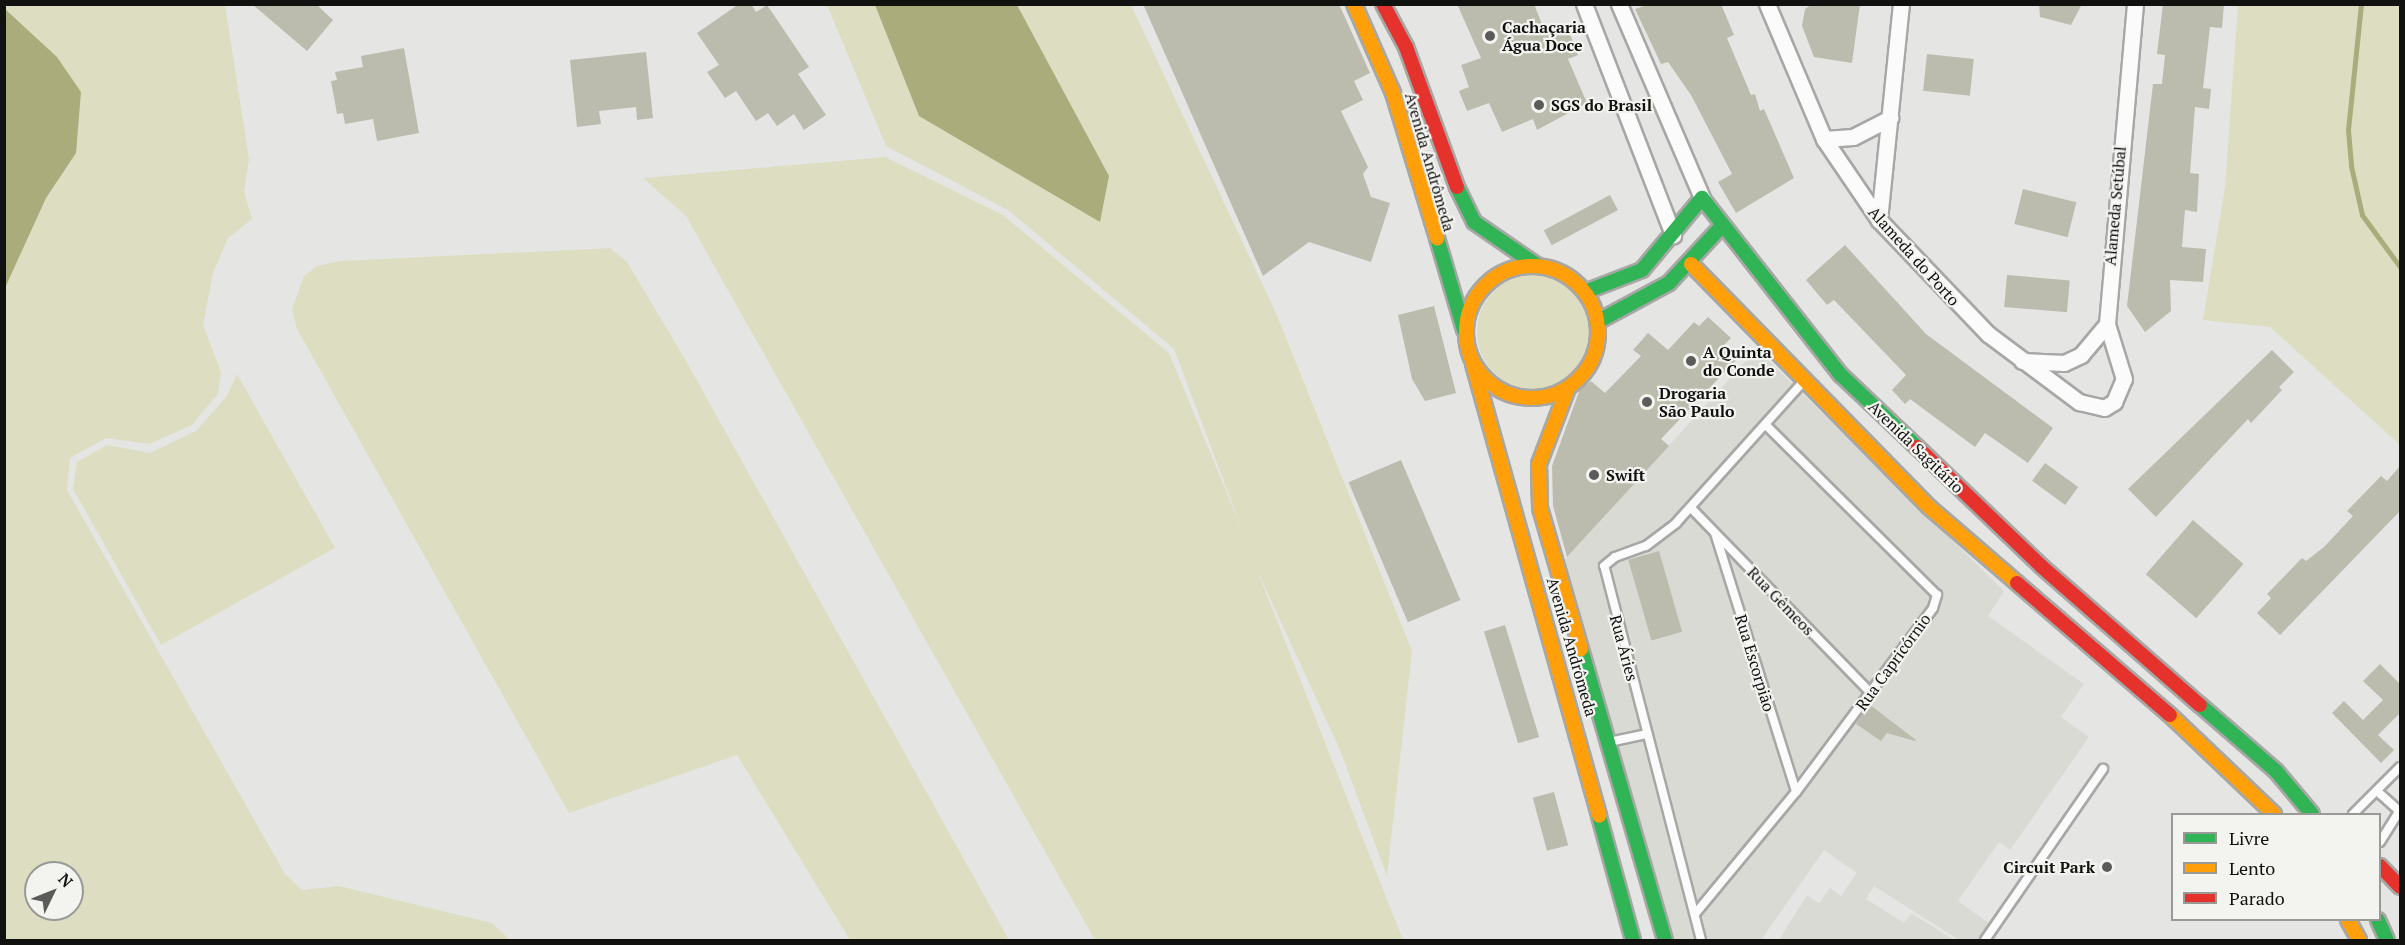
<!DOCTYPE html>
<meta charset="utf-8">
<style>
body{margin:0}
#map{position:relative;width:2405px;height:945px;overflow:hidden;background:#e5e5e4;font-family:"PT Serif",serif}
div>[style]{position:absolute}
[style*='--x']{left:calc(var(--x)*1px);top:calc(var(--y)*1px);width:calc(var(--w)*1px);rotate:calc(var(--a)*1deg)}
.built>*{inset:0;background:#d9dad3}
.green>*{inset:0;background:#dddec1}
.round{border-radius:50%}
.water>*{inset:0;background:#abac7c}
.stream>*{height:5px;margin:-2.5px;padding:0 2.5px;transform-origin:2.5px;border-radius:2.5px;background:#abac7c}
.building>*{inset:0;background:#bcbcae;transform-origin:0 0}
.roads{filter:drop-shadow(2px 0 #a7a7a6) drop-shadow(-2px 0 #a7a7a6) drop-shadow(0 2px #a7a7a6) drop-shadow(0 -2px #a7a7a6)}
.lane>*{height:8px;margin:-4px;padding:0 4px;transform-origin:4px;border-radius:4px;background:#fbfbfb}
.street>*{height:15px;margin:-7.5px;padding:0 7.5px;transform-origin:7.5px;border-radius:7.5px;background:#fbfbfb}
.fast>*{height:14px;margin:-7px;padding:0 7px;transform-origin:7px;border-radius:7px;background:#30b455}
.slow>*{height:14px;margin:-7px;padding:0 7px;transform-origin:7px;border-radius:7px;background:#ff9f0a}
.slow>.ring{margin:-7px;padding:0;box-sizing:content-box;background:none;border:14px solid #ff9f0a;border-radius:50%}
.jam>*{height:14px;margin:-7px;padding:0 7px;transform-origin:7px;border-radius:7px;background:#e5322d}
.dots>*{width:16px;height:16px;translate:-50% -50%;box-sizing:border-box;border:3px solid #f3f3f0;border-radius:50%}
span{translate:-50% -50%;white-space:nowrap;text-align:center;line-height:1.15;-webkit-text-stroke:4.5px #f3f3f0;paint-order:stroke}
.poi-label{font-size:16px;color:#111110;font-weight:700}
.left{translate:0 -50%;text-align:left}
.right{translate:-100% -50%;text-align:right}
.street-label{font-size:16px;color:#111110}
.frame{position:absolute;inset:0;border:6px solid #111110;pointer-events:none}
.legend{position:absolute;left:2171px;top:813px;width:210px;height:108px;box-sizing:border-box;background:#f3f3f0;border:2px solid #999996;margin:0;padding:8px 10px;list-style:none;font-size:18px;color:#111110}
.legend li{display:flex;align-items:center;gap:12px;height:30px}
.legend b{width:30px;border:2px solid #999996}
.north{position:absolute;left:24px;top:861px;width:60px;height:60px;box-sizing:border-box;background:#f3f3f0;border:2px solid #999996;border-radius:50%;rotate:47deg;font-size:16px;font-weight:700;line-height:24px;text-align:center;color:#111110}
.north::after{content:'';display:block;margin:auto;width:21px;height:27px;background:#5b5b5a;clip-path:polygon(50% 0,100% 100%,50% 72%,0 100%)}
</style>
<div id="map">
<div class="built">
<i style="clip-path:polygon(1757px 349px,2004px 591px,1988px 616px,2084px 684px,2061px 717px,2089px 737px,2010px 850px,1999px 842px,1958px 901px,1990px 924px,1977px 940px,1959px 940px,1874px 886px,1866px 899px,1904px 923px,1911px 913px,1954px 940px,1779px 940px,1807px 895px,1819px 903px,1830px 888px,1841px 896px,1857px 873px,1824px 850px,1761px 940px,1671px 940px,1561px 564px)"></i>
</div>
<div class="green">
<i style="clip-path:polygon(evenodd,5px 5px,225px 5px,249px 159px,244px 192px,252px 219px,228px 238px,213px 273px,203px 325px,221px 372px,218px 394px,192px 425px,149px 444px,106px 438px,70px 458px,67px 490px,285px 874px,302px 890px,339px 886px,492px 923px,510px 940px,5px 940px,5px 5px,36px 873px,72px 873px,72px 909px,36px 909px,36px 873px)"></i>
<i style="clip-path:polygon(827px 5px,1131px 5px,1276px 313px,1412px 651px,1387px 876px,1340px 750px,1257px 570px,1403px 940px,1095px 940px,686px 216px,643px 178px,885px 157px,1003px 215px,1169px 353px,1243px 532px,1174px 349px,1008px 210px,886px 146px)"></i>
<i style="clip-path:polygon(2238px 5px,2400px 5px,2400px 445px,2270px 327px,2203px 320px,2225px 187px)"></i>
<i style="clip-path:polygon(610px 248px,627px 262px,685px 359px,1009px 940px,850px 940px,737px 755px,569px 813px,297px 329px,292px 309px,304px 276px,317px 266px,341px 261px)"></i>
<i class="round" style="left:1477px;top:275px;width:114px;height:114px"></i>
<i style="clip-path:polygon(237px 374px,335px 548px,161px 645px,73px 489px,77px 462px,107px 445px,150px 453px,196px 431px,227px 396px)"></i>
</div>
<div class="water">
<i style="clip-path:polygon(875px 5px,1017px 5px,1109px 176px,1100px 222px,919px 116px)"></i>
<i style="clip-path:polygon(5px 9px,57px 57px,81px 92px,76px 153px,46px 198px,5px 288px)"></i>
</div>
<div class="stream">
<i style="--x:2361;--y:4;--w:127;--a:95.9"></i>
<i style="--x:2348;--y:130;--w:36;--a:85"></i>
<i style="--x:2351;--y:166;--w:50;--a:77.3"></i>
<i style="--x:2362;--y:215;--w:64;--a:53.8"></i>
</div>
<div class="building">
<i style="clip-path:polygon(252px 4px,316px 4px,333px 20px,307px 51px)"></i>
<i style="clip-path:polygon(739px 4px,751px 4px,756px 12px,767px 5px,809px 67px,798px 74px,826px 115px,804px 130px,794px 114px,777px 126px,768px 113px,756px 121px,736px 91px,725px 98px,707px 72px,719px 65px,697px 33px)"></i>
<i style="clip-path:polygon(1143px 4px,1339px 4px,1370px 73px,1354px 81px,1363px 100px,1341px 111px,1368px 167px,1363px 174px,1371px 197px,1390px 203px,1371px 262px,1309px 242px,1263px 276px)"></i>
<i style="clip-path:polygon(1457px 4px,1534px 4px,1546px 34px,1567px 26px,1578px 55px,1568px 59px,1587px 103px,1537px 130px,1533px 119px,1502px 132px,1489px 103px,1467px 111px,1459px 91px,1469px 87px,1461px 65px,1481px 58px)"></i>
<i style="clip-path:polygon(1650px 4px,1721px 4px,1734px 35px,1727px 38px,1751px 95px,1755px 94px,1760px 111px,1764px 109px,1794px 178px,1736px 213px,1718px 182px,1732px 174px,1691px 95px,1668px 62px,1661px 64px,1635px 9px)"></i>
<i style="clip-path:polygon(1812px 4px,1860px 4px,1852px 63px,1814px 57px,1802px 26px,1805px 9px)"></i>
<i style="clip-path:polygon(2039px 4px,2082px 4px,2071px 25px,2040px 17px)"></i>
<i style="clip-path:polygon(2163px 4px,2224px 4px,2222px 28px,2210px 27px,2203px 88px,2211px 89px,2209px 109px,2195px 107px,2190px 173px,2199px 174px,2197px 212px,2185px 210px,2182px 247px,2206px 249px,2203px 282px,2170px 280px,2171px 311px,2145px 332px,2127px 306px,2153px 84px,2162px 84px,2165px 55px,2157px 54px)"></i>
<i style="clip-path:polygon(404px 48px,419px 133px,377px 141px,373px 119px,345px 124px,343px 113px,337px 114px,331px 81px,337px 80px,335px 72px,363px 67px,361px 56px)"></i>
<i style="clip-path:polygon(646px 52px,653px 118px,637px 120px,636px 107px,599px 111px,601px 124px,577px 127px,570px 60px)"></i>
<i style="left:1927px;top:54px;width:47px;height:37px;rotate:6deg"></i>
<i style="left:2023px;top:189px;width:55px;height:36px;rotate:14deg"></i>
<i style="left:1610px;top:195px;width:17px;height:75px;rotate:62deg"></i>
<i style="clip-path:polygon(1845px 245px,1926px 334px,2053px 428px,2028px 463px,1985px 433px,1975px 447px,1910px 399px,1905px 404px,1892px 390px,1906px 375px,1834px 300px,1827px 305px,1806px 280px)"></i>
<i style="left:2007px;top:275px;width:63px;height:32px;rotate:5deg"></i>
<i style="clip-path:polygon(1434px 306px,1456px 393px,1425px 401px,1412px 379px,1398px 315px)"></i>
<i style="clip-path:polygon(1708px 317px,1731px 338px,1724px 345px,1738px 358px,1661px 439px,1669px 446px,1567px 557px,1553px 506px,1552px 466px,1580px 389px,1591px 381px,1605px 393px,1641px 356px,1633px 350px,1648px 333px,1668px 350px,1694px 322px,1699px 326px)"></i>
<i style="clip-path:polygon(2272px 350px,2294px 372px,2279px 387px,2282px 390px,2251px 423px,2248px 419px,2156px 517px,2128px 489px)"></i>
<i style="left:1401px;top:460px;width:152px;height:57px;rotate:67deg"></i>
<i style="left:2045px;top:463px;width:41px;height:22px;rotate:36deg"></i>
<i style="clip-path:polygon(2400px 466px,2400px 511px,2280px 635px,2257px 613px,2271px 598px,2267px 594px,2302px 558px,2306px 561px,2324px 547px,2353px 516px,2347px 511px,2381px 476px,2387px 481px)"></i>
<i style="left:2193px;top:520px;width:67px;height:72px;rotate:41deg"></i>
<i style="left:1659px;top:551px;width:84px;height:32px;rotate:74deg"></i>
<i style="left:1505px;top:625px;width:117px;height:22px;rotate:73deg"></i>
<i style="clip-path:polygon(2380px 664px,2400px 684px,2400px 713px,2378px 735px,2394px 750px,2381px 763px,2332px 713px,2344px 701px,2363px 720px,2383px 700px,2363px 681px)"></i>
<i style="clip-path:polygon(1869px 704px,1916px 740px,1915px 741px,1887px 733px,1881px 741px,1856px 724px)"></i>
<i style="left:1554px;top:792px;width:55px;height:22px;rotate:75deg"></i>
</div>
<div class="roads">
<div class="lane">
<i style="--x:1691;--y:508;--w:258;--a:45.8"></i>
<i style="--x:1715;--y:533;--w:271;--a:72.6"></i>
<i style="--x:1609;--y:742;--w:39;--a:-12"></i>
<i style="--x:2377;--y:791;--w:30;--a:42"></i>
<i style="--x:2353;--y:814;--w:66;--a:-45"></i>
<i style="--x:2380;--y:842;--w:38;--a:-58"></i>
<i style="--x:1695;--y:914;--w:158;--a:-50.4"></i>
<i style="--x:1796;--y:792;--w:229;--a:-53.3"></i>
<i style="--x:1933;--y:608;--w:14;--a:-73"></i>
<i style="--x:1937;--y:595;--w:240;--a:-135.2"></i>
<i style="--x:1701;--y:940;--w:386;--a:-104.5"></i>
<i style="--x:1604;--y:566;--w:14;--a:-39"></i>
<i style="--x:1615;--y:557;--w:33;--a:-20"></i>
<i style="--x:1646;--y:546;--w:38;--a:-37"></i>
<i style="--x:1676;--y:523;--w:190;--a:-48"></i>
<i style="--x:1985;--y:940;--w:208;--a:-55.4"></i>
</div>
<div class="street">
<i style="--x:1584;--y:4;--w:248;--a:68.9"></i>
<i style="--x:1619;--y:4;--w:211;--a:66.8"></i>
<i style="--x:1767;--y:4;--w:147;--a:67.1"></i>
<i style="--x:1824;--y:139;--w:98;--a:55.8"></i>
<i style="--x:1879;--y:220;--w:158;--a:46.3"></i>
<i style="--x:1988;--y:334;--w:114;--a:36.8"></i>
<i style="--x:2079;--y:402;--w:26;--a:13"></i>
<i style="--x:2104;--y:408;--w:12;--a:-31"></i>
<i style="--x:2114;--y:402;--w:25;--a:-67"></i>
<i style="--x:2124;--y:379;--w:58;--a:-107.2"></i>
<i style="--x:2107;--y:324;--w:321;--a:-85"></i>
<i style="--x:1824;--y:139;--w:29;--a:-4"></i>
<i style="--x:1853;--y:137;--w:42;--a:-27.2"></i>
<i style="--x:1879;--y:220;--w:217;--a:-84.2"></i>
<i style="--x:2022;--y:361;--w:42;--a:2.7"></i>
<i style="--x:2064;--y:363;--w:19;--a:-25"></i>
<i style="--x:2081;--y:355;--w:40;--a:-50"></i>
</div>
<div class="fast">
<i style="--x:1457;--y:187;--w:39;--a:64"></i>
<i style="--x:1474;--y:222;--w:78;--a:34.5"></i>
<i style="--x:1437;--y:238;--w:96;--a:73.6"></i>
<i style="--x:1585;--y:292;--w:61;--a:-21.1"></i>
<i style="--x:1642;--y:270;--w:94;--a:-50.2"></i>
<i style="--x:1702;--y:198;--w:225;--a:51.9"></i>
<i style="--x:1841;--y:375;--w:105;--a:43.5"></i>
<i style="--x:1597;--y:322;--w:82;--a:-28.4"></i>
<i style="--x:1669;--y:283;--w:75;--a:-47.2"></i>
<i style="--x:1581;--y:649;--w:303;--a:73.9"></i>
<i style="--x:2200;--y:705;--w:101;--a:41"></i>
<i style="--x:2276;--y:771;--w:56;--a:50.1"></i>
<i style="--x:1599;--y:816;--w:129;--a:74.7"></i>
<i style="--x:2378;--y:920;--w:22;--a:66"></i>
</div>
<div class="slow">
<i style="--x:1354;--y:4;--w:97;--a:66.3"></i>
<i style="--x:1393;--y:93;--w:152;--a:73.1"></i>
<i style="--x:1691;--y:264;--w:340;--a:45.6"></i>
<i style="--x:1929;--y:507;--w:116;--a:40.8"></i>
<i class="ring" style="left:1466px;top:266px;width:118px;height:118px"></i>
<i style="--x:1473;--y:364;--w:469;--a:74.4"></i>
<i style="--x:1568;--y:388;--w:81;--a:110.9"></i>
<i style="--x:1539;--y:464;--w:44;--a:88.7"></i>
<i style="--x:1540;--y:508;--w:147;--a:73.8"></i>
<i style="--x:2170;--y:715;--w:144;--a:43.6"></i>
<i style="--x:2348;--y:920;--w:23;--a:61"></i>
</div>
<div class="jam">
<i style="--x:1383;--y:4;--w:49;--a:61.9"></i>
<i style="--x:1406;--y:47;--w:149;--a:70"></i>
<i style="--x:1917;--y:447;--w:172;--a:43.8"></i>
<i style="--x:2041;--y:566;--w:211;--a:41.2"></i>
<i style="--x:2017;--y:583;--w:202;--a:40.8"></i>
<i style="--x:2380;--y:866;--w:29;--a:46"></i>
</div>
</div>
<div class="dots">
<i style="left:1490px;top:36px;background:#5b5b5a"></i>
<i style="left:1539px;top:105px;background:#5b5b5a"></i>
<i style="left:1691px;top:361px;background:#5b5b5a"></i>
<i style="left:1647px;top:402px;background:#5b5b5a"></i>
<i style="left:1594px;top:475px;background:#5b5b5a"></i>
<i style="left:2107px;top:867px;background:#5b5b5a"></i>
</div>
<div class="poi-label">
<span class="left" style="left:1502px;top:36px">Cachaçaria<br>Água Doce</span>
<span class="left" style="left:1551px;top:105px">SGS do Brasil</span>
<span class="left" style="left:1703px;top:361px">A Quinta<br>do Conde</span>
<span class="left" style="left:1659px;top:402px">Drogaria<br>São Paulo</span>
<span class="left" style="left:1606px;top:475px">Swift</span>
<span class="right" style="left:2095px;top:867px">Circuit Park</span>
</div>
<div class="street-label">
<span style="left:1430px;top:162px;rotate:74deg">Avenida Andrômeda</span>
<span style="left:2115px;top:206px;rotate:-85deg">Alameda Setúbal</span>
<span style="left:1914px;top:256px;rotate:48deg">Alameda do Porto</span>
<span style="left:1916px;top:447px;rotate:44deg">Avenida Sagitário</span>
<span style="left:1781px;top:601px;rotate:46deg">Rua Gêmeos</span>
<span style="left:1572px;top:647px;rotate:74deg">Avenida Andrômeda</span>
<span style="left:1624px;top:648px;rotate:75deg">Rua Áries</span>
<span style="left:1893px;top:662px;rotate:-54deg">Rua Capricórnio</span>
<span style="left:1755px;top:663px;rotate:73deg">Rua Escorpião</span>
</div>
<div class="frame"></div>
<ul class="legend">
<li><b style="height:8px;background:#30b455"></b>Livre</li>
<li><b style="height:8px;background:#ff9f0a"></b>Lento</li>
<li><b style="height:8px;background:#e5322d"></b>Parado</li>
</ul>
<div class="north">N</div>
</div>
